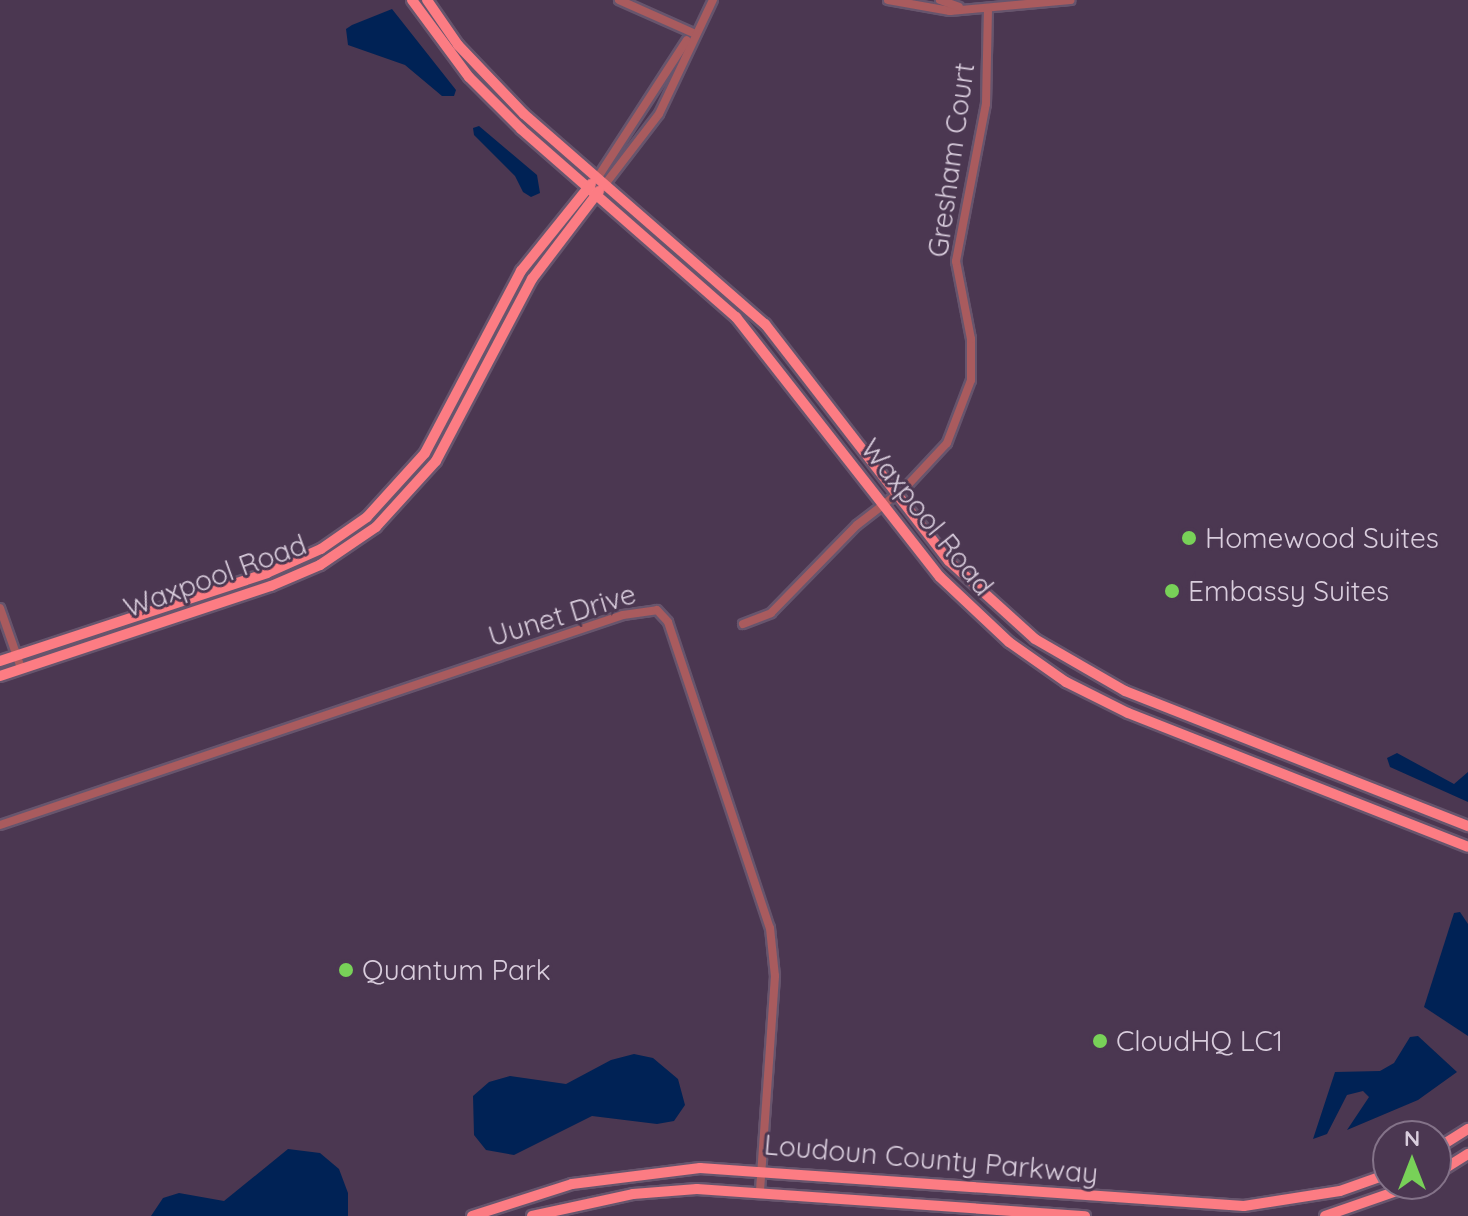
<!DOCTYPE html>
<style>
body{margin:0}
#map{position:relative;width:1468px;height:1216px;overflow:hidden;background:#4b3751;font-family:Quicksand,sans-serif}
div>[style]{position:absolute}
[style*='--x']{left:calc(var(--x)*1px);top:calc(var(--y)*1px);width:calc(var(--w)*1px);rotate:calc(var(--a)*1deg)}
.water>*{inset:0;background:#025}
.roads{filter:drop-shadow(2px 0 #67556d) drop-shadow(-2px 0 #67556d) drop-shadow(0 2px #67556d) drop-shadow(0 -2px #67556d)}
.minor>*{height:8px;margin:-4px;padding:0 4px;transform-origin:4px;border-radius:4px;background:#a95b5e}
.major>*{height:10px;margin:-5px;padding:0 5px;transform-origin:5px;border-radius:5px;background:#fc7c83}
.dots>*{width:22px;height:22px;translate:-50% -50%;box-sizing:border-box;border:4px solid #4b3751;border-radius:50%}
span{translate:-50% -50%;white-space:nowrap;text-align:center;line-height:1.15;-webkit-text-stroke:6px #4b3751;paint-order:stroke}
.street-label{font-size:28px;color:#d9cddd}
.poi-label{font-size:28px;color:#d9cddd}
.left{translate:0 -50%;text-align:left}
.north{position:absolute;left:1372px;top:1120px;width:80px;height:80px;box-sizing:border-box;background:#4b3751;border:2px solid #847389;border-radius:50%;rotate:0deg;font-size:22px;font-weight:700;line-height:32px;text-align:center;color:#d9cddd}
.north::after{content:'';display:block;margin:auto;width:28px;height:36px;background:#78d158;clip-path:polygon(50% 0,100% 100%,50% 72%,0 100%)}
</style>
<div id="map">
<div class="water">
<i style="clip-path:polygon(392px 9px,456px 90px,454px 96px,442px 96px,405px 65px,348px 45px,346px 29px,352px 25px)"></i>
<i style="clip-path:polygon(479px 126px,537px 175px,540px 193px,531px 197px,523px 192px,515px 176px,474px 135px,473px 128px)"></i>
<i style="clip-path:polygon(1397px 753px,1454px 784px,1468px 772px,1468px 802px,1390px 767px,1387px 758px)"></i>
<i style="clip-path:polygon(1460px 912px,1468px 924px,1468px 1036px,1424px 1007px,1454px 913px)"></i>
<i style="clip-path:polygon(1418px 1036px,1457px 1072px,1418px 1100px,1347px 1130px,1369px 1097px,1363px 1091px,1347px 1095px,1327px 1134px,1313px 1139px,1335px 1072px,1380px 1071px,1394px 1063px,1410px 1037px)"></i>
<i style="clip-path:polygon(634px 1054px,653px 1058px,678px 1079px,685px 1105px,674px 1121px,657px 1124px,592px 1116px,514px 1155px,486px 1150px,474px 1135px,473px 1096px,489px 1082px,510px 1076px,566px 1084px,611px 1060px)"></i>
<i style="clip-path:polygon(288px 1149px,320px 1153px,339px 1169px,348px 1193px,348px 1216px,151px 1216px,163px 1198px,179px 1193px,224px 1201px)"></i>
</div>
<div class="roads">
<div class="minor">
<i style="--x:619;--y:0;--w:81;--a:24"></i>
<i style="--x:888;--y:0;--w:63;--a:10.1"></i>
<i style="--x:950;--y:11;--w:121;--a:-5.2"></i>
<i style="--x:940;--y:0;--w:20;--a:20"></i>
<i style="--x:598;--y:177;--w:163;--a:-57"></i>
<i style="--x:606;--y:183;--w:87;--a:-52.5"></i>
<i style="--x:659;--y:114;--w:126;--a:-64.7"></i>
<i style="--x:906;--y:487;--w:60;--a:-47"></i>
<i style="--x:947;--y:443;--w:67;--a:-69.1"></i>
<i style="--x:971;--y:380;--w:41;--a:-90"></i>
<i style="--x:971;--y:339;--w:79;--a:-100.9"></i>
<i style="--x:956;--y:261;--w:160;--a:-79.2"></i>
<i style="--x:986;--y:104;--w:96;--a:-88.8"></i>
<i style="--x:0;--y:608;--w:64;--a:70.7"></i>
<i style="--x:743;--y:624;--w:30;--a:-21"></i>
<i style="--x:771;--y:613;--w:123;--a:-45.7"></i>
<i style="--x:857;--y:525;--w:49;--a:-37.6"></i>
<i style="--x:0;--y:825;--w:657;--a:-18.63"></i>
<i style="--x:623;--y:615;--w:34;--a:-8"></i>
<i style="--x:657;--y:610;--w:16;--a:47"></i>
<i style="--x:668;--y:622;--w:323;--a:71.6"></i>
<i style="--x:770;--y:928;--w:48;--a:84.1"></i>
<i style="--x:775;--y:976;--w:215;--a:94"></i>
</div>
<div class="major">
<i style="--x:412;--y:0;--w:96;--a:53.5"></i>
<i style="--x:469;--y:77;--w:74;--a:45"></i>
<i style="--x:521;--y:129;--w:286;--a:41.2"></i>
<i style="--x:736;--y:317;--w:330;--a:51.9"></i>
<i style="--x:940;--y:577;--w:95;--a:43.3"></i>
<i style="--x:1009;--y:642;--w:70;--a:35.1"></i>
<i style="--x:1066;--y:682;--w:69;--a:26.6"></i>
<i style="--x:1128;--y:713;--w:365;--a:21.5"></i>
<i style="--x:427;--y:0;--w:55;--a:55.4"></i>
<i style="--x:458;--y:45;--w:95;--a:46.3"></i>
<i style="--x:524;--y:114;--w:320;--a:41.1"></i>
<i style="--x:765;--y:324;--w:300;--a:52.2"></i>
<i style="--x:949;--y:561;--w:116;--a:42.2"></i>
<i style="--x:1035;--y:639;--w:104;--a:30"></i>
<i style="--x:1125;--y:691;--w:369;--a:21.5"></i>
<i style="--x:0;--y:661;--w:281;--a:-18.2"></i>
<i style="--x:267;--y:573;--w:59;--a:-24"></i>
<i style="--x:321;--y:549;--w:56;--a:-34.8"></i>
<i style="--x:367;--y:517;--w:86;--a:-47.8"></i>
<i style="--x:425;--y:453;--w:206;--a:-62.2"></i>
<i style="--x:521;--y:271;--w:112;--a:-51.2"></i>
<i style="--x:0;--y:676;--w:286;--a:-18.4"></i>
<i style="--x:271;--y:586;--w:53;--a:-23.2"></i>
<i style="--x:320;--y:565;--w:68;--a:-34.2"></i>
<i style="--x:376;--y:527;--w:89;--a:-47.7"></i>
<i style="--x:436;--y:461;--w:206;--a:-62.2"></i>
<i style="--x:532;--y:279;--w:111;--a:-52.7"></i>
<i style="--x:1436;--y:1149;--w:38;--a:-32"></i>
<i style="--x:1436;--y:1174;--w:38;--a:-32"></i>
<i style="--x:472;--y:1216;--w:105;--a:-17.7"></i>
<i style="--x:572;--y:1184;--w:129;--a:-7.1"></i>
<i style="--x:700;--y:1168;--w:545;--a:4"></i>
<i style="--x:1244;--y:1206;--w:97;--a:-8.9"></i>
<i style="--x:1340;--y:1191;--w:51;--a:-19.5"></i>
<i style="--x:532;--y:1216;--w:103;--a:-12.3"></i>
<i style="--x:633;--y:1194;--w:64;--a:-4.5"></i>
<i style="--x:697;--y:1189;--w:389;--a:4"></i>
<i style="--x:1325;--y:1216;--w:97;--a:-19.2"></i>
</div>
</div>
<div class="dots">
<i style="left:1189px;top:538px;background:#78d158"></i>
<i style="left:1172px;top:591px;background:#78d158"></i>
<i style="left:346px;top:970px;background:#78d158"></i>
<i style="left:1100px;top:1041px;background:#78d158"></i>
</div>
<div class="street-label">
<span style="left:951px;top:160px;rotate:-82deg">Gresham Court</span>
<span style="left:927px;top:517px;rotate:51deg">Waxpool Road</span>
<span style="left:215px;top:576px;rotate:-20deg">Waxpool Road</span>
<span style="left:562px;top:615px;rotate:-17deg">Uunet Drive</span>
<span style="left:931px;top:1159px;rotate:5deg">Loudoun County Parkway</span>
</div>
<div class="poi-label">
<span class="left" style="left:1205px;top:538px">Homewood Suites</span>
<span class="left" style="left:1188px;top:591px">Embassy Suites</span>
<span class="left" style="left:362px;top:970px">Quantum Park</span>
<span class="left" style="left:1116px;top:1041px">CloudHQ LC1</span>
</div>
<div class="north">N</div>
</div>
